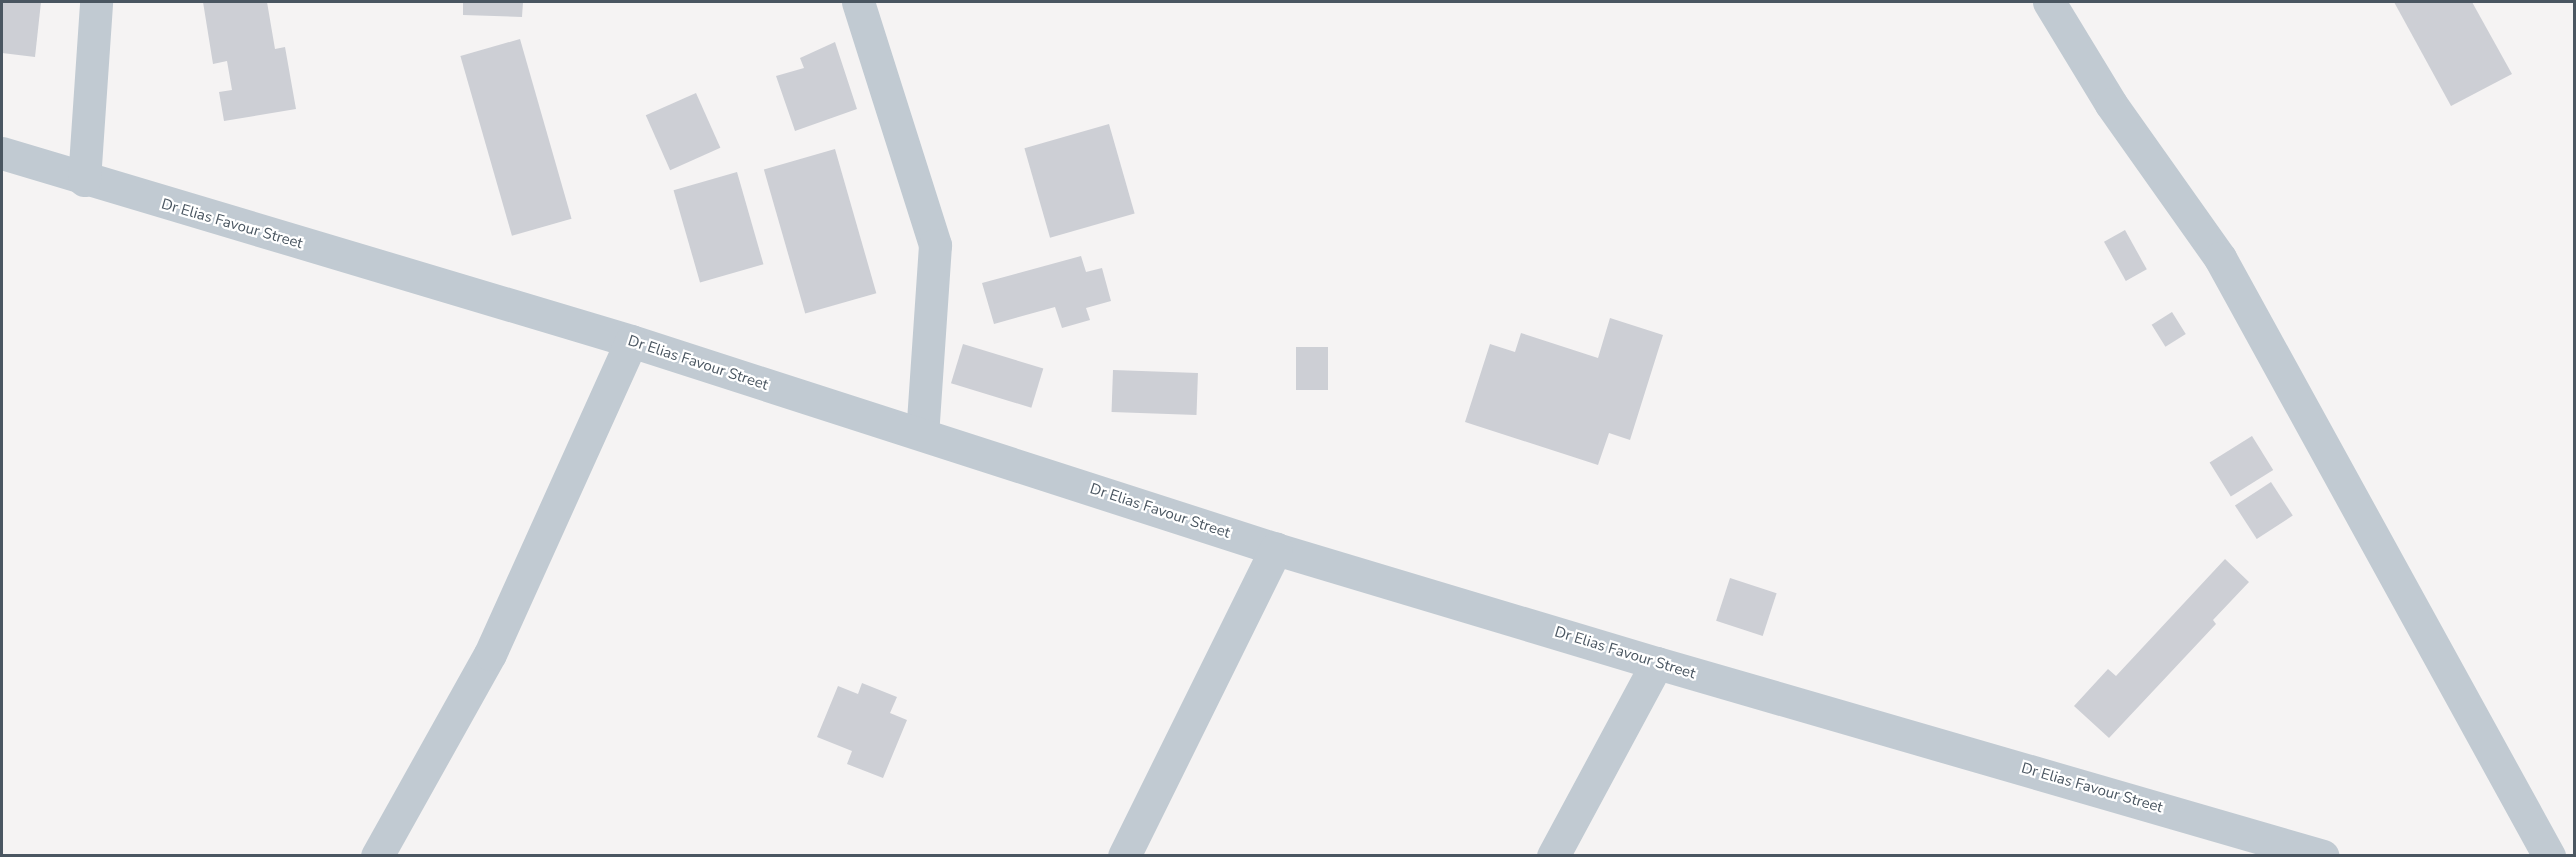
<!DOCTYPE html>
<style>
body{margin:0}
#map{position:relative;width:2576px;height:857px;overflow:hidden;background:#f5f3f3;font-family:"Nunito Sans",sans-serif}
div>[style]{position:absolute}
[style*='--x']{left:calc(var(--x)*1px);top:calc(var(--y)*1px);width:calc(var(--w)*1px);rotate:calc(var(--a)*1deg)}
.building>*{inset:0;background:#cdcfd5;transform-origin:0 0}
.minor>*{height:33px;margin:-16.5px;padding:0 16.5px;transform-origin:16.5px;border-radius:16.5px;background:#c1cad2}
span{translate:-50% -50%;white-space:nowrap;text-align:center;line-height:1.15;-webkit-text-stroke:4.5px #fff;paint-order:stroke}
.street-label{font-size:15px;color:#4a5661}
.frame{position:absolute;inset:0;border:3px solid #4a5661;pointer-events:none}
</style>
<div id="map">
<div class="building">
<i style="clip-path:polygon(2px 2px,41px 2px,35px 57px,2px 53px)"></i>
<i style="clip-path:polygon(203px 2px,267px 2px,275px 49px,285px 47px,296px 109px,224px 121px,219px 92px,232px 90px,227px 61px,213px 64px)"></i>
<i style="clip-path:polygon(463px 2px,523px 2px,522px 17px,463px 15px)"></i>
<i style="clip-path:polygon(2394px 2px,2472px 2px,2512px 74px,2451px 106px)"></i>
<i style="left:520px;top:39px;width:187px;height:62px;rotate:74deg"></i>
<i style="clip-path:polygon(835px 42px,857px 109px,795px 131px,776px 76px,804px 68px,800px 58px)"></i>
<i style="left:696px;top:93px;width:60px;height:55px;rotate:66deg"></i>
<i style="left:1109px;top:124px;width:93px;height:88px;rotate:74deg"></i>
<i style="left:835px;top:149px;width:150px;height:74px;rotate:74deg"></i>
<i style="left:737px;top:172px;width:96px;height:66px;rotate:74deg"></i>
<i style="left:2125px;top:230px;width:45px;height:24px;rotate:61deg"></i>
<i style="clip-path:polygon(1081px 256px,1086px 272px,1102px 268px,1111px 301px,1086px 308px,1090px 320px,1062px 328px,1055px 307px,994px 324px,982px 283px)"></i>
<i style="left:2172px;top:312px;width:26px;height:24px;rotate:58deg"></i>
<i style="clip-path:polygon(1610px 318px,1663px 335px,1630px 440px,1609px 433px,1598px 465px,1465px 422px,1490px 344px,1515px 352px,1521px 333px,1598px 358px)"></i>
<i style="left:963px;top:344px;width:84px;height:41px;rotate:17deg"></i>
<i style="left:1296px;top:347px;width:32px;height:43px"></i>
<i style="left:1113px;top:370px;width:85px;height:42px;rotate:2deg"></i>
<i style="left:2252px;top:436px;width:40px;height:50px;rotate:58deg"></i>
<i style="left:2271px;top:482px;width:40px;height:43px;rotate:57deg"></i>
<i style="clip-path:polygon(2225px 559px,2249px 582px,2213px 620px,2216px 624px,2109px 738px,2074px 706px,2108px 669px,2116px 676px)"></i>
<i style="left:1730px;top:578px;width:49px;height:45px;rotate:18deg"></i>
<i style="clip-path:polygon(862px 683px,897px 697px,890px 713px,907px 720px,883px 778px,847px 764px,852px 751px,817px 737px,838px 686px,858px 694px)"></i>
</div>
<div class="minor">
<i style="--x:858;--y:2;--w:255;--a:72.4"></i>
<i style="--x:935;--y:245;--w:189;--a:93.9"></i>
<i style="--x:2049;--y:2;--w:119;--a:58.7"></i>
<i style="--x:2111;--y:104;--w:189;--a:54.7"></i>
<i style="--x:2220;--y:258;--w:683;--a:61.18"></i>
<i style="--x:2;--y:153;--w:656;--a:16.64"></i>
<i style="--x:631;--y:341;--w:678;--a:17.87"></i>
<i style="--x:1276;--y:549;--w:398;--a:16.7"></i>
<i style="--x:1657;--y:663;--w:693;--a:16.16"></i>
<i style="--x:84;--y:180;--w:178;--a:-86.1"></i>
<i style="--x:377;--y:856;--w:231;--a:-60.8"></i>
<i style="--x:490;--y:654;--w:343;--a:-65.7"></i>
<i style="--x:1124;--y:856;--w:343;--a:-63.7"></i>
<i style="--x:1553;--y:856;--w:219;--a:-61.7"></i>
</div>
<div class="street-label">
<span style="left:232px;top:224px;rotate:16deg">Dr Elias Favour Street</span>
<span style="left:698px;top:363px;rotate:18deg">Dr Elias Favour Street</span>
<span style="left:1160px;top:511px;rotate:18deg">Dr Elias Favour Street</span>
<span style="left:1625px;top:653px;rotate:17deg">Dr Elias Favour Street</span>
<span style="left:2092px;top:788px;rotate:16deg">Dr Elias Favour Street</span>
</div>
<div class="frame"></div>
</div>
